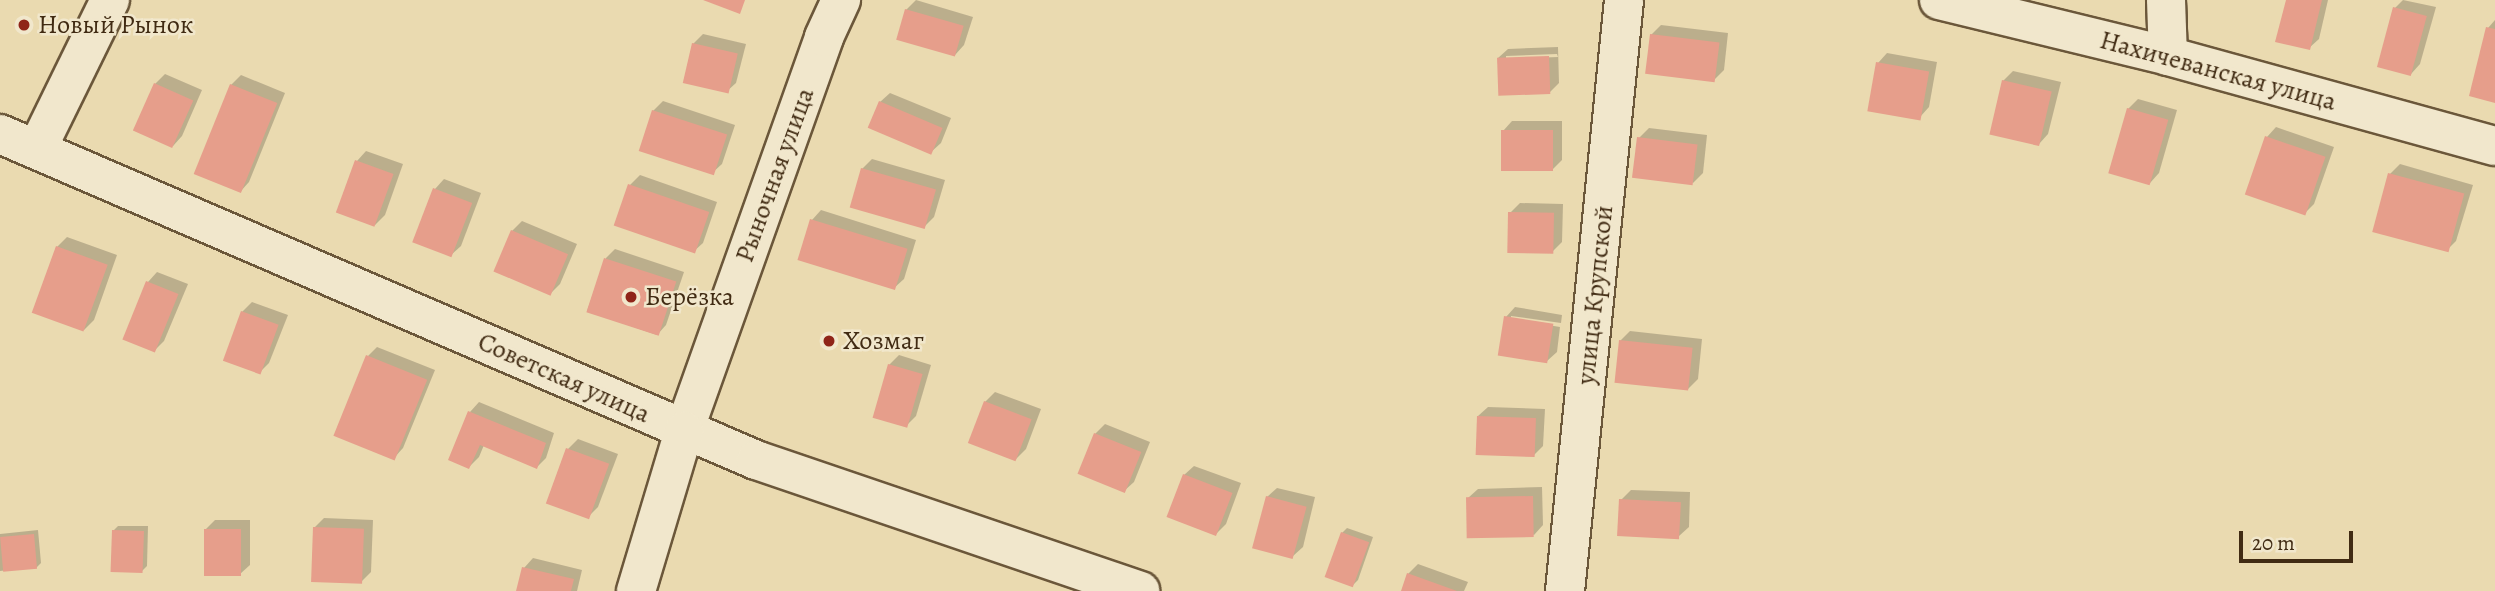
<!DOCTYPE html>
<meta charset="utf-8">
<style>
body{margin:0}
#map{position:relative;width:2495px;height:591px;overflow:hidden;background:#eadab0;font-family:Alegreya,serif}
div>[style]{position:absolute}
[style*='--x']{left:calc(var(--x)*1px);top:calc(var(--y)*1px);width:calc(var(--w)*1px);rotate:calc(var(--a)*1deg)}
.shadow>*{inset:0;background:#0003}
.building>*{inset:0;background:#e69e8b;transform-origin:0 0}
.roads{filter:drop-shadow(2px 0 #6b573a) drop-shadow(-2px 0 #6b573a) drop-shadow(0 2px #6b573a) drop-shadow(0 -2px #6b573a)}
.street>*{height:38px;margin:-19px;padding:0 19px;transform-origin:19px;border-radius:19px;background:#f1e7cc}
.secondary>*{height:38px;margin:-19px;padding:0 19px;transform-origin:19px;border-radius:19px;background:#f1e7cc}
.dots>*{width:19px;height:19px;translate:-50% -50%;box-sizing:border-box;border:4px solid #f1e7cc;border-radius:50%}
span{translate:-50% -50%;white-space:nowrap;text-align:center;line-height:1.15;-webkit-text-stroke:5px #f1e7cc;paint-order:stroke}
.poi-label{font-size:26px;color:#412b13}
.left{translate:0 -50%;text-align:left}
.street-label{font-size:26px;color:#412b13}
.scale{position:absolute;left:2239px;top:531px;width:114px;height:32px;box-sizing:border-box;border:4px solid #412b13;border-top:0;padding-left:9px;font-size:21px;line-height:24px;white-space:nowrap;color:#412b13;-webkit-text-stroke:5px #f1e7cc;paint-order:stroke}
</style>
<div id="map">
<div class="shadow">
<i style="clip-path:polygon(916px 0,973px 17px,964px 45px,955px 55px,906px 10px)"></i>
<i style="clip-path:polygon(2287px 0,2328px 0,2319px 39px,2309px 48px)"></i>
<i style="clip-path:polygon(2403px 0,2436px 7px,2420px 64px,2411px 74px,2395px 8px)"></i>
<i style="clip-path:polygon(2495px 20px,2495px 101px,2488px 28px)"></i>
<i style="clip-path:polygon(1661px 25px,1728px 33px,1724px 70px,1714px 80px,1651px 35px)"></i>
<i style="clip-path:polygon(703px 34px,746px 44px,736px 83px,726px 92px,693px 44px)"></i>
<i style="clip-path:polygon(evenodd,1558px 47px,1559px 83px,1549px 93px,1498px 58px,1508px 49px,1558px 47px,1557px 54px,1558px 57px,1506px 59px,1506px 56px,1557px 54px)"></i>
<i style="clip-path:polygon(1887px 53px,1937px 62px,1929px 107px,1920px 117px,1878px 63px)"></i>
<i style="clip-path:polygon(2013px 71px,2061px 82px,2048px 134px,2039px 144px,2003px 81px)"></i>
<i style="clip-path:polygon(165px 74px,202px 90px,182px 136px,173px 146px,155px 84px)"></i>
<i style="clip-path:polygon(241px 75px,285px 93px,249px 182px,240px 192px,231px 85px)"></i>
<i style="clip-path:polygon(890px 93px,951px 118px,941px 143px,931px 152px,880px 102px)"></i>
<i style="clip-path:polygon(2138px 99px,2177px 110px,2159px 173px,2150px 183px,2128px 109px)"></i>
<i style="clip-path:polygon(663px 101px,735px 125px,722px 164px,712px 173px,653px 111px)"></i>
<i style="clip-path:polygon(1512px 121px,1562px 121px,1562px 160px,1552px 170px,1503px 131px)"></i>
<i style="clip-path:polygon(2276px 127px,2334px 147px,2314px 204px,2304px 214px,2267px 137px)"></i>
<i style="clip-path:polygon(1649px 128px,1707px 135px,1703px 173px,1693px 183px,1639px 138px)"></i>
<i style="clip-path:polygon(366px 151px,403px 164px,385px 215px,375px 225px,357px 161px)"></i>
<i style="clip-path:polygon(872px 159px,945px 180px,934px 217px,924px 227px,862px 169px)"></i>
<i style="clip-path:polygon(2400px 164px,2473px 185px,2456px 241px,2446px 251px,2390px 174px)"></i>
<i style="clip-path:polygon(640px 175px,717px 202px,703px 243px,693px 252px,616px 224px,630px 185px)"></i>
<i style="clip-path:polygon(444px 179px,481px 193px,461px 246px,451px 255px,435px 189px)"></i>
<i style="clip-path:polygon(1520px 203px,1563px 204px,1562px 242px,1552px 252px,1510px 213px)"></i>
<i style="clip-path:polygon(821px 210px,916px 240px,904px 279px,894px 288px,812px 220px)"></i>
<i style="clip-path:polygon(522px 221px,577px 244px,560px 284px,550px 294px,512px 231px)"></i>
<i style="clip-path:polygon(67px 237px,117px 255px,94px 320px,84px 330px,57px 247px)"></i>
<i style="clip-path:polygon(615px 249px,684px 272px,666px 325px,657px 335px,587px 311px,606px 258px)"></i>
<i style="clip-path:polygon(157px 272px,188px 284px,164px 341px,154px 351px,148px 282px)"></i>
<i style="clip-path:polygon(252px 302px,288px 315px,269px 363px,260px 372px,242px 312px)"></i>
<i style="clip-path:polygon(1515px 307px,1562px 315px,1561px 323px,1511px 316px,1511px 319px,1560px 327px,1557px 352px,1547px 361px,1506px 317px)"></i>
<i style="clip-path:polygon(1630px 331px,1702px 339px,1698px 379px,1688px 389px,1620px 341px)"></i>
<i style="clip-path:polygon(377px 347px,435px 370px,403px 448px,394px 458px,368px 356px)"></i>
<i style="clip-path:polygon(899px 355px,931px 365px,916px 416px,906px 426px,889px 365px)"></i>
<i style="clip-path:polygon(995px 392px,1041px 409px,1026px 449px,1016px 459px,985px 402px)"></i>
<i style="clip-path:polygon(479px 402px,554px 433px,546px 458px,537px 467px,484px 445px,479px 457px,469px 467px,470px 412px)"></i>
<i style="clip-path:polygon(1488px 407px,1545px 409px,1543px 446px,1533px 456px,1478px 416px)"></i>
<i style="clip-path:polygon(1105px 424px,1150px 442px,1134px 482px,1124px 491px,1095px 434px)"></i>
<i style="clip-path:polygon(578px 439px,618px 454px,598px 507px,588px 517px,568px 449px)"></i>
<i style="clip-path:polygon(1194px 466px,1241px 483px,1226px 524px,1216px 534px,1184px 475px)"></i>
<i style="clip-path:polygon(1542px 487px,1543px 525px,1534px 535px,1468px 498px,1478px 489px)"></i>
<i style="clip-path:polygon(1277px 488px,1315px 497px,1303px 547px,1293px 556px,1267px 497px)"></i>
<i style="clip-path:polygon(1631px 490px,1690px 492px,1689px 527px,1679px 536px,1621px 500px)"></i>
<i style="clip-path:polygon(324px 518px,373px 520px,371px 572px,361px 582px,314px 528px)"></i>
<i style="clip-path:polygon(215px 520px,250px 520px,250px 565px,240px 574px,206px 529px)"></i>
<i style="clip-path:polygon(118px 526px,148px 526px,147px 566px,142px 571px,113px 531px)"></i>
<i style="clip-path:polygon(1347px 528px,1373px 537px,1358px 580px,1353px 585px,1342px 533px)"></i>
<i style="clip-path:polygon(38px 530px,41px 563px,37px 567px,0 571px,0 534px)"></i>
<i style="clip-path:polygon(533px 558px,582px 570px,577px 591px,518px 591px,524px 568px)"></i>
<i style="clip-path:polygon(1418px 564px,1468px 582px,1464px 591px,1403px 591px,1408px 574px)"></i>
</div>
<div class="building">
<i style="clip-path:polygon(703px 0,745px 0,740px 14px)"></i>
<i style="clip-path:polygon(2286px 0,2322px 0,2310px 50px,2275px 42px)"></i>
<i style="left:2393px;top:7px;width:35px;height:62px;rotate:15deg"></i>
<i style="left:905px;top:9px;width:61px;height:32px;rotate:16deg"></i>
<i style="clip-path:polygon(2486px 27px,2495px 29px,2495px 103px,2469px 96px)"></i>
<i style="left:1650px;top:34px;width:70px;height:40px;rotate:7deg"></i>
<i style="left:692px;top:43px;width:47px;height:41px;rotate:13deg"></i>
<i style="left:1549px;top:56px;width:38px;height:52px;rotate:88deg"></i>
<i style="left:1876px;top:62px;width:54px;height:50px;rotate:10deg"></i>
<i style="left:2002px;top:80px;width:51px;height:56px;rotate:13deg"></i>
<i style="left:154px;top:83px;width:43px;height:52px;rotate:24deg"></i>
<i style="left:230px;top:84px;width:51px;height:97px;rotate:22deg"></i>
<i style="left:879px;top:101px;width:69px;height:29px;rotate:23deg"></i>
<i style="left:2127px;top:108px;width:43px;height:68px;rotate:16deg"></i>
<i style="left:652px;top:110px;width:79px;height:43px;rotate:18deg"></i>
<i style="left:1501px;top:130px;width:52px;height:41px"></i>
<i style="left:2265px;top:136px;width:64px;height:62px;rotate:19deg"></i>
<i style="left:1637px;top:137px;width:61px;height:41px;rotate:7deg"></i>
<i style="left:355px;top:160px;width:41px;height:56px;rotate:20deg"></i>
<i style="left:861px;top:168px;width:78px;height:41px;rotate:16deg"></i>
<i style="left:2388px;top:173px;width:79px;height:61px;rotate:15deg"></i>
<i style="left:628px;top:184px;width:86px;height:44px;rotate:19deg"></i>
<i style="left:433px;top:188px;width:42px;height:58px;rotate:21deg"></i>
<i style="left:1508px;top:212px;width:46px;height:41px;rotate:1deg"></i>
<i style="left:810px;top:219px;width:102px;height:43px;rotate:17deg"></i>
<i style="left:511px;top:230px;width:62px;height:45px;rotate:23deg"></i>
<i style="left:56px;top:246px;width:55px;height:71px;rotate:20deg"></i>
<i style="left:604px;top:258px;width:76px;height:57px;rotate:18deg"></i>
<i style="left:146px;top:281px;width:35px;height:63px;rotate:22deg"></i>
<i style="left:241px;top:311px;width:40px;height:53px;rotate:20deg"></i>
<i style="left:1504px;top:316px;width:50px;height:40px;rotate:9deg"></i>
<i style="left:1619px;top:340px;width:74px;height:43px;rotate:6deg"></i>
<i style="left:366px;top:355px;width:66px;height:87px;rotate:22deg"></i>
<i style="left:888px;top:364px;width:36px;height:56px;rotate:16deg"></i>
<i style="left:984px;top:401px;width:51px;height:45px;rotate:21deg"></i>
<i style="clip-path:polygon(468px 411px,546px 443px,537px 469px,480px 445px,469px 469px,448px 460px)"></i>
<i style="left:1477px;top:416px;width:59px;height:39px;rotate:2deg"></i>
<i style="left:1094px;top:433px;width:51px;height:44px;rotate:22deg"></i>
<i style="left:566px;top:448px;width:46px;height:59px;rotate:20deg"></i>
<i style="left:1183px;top:474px;width:53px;height:46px;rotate:21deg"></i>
<i style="left:1266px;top:496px;width:42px;height:54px;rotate:15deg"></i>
<i style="left:1533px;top:496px;width:41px;height:67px;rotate:89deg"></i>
<i style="left:1619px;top:499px;width:62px;height:37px;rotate:3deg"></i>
<i style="left:313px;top:527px;width:51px;height:55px;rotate:2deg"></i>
<i style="left:204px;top:529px;width:37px;height:47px"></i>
<i style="left:112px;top:530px;width:32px;height:42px;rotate:2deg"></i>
<i style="left:1341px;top:532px;width:30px;height:48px;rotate:20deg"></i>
<i style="left:34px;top:534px;width:35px;height:34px;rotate:85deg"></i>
<i style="clip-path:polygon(522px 567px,574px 579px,571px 591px,516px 591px)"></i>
<i style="clip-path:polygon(1407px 573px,1457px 591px,1401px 591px)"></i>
</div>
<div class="roads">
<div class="street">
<i style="--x:1939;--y:0;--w:236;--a:13.7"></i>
<i style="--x:2168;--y:56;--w:339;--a:15.4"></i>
<i style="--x:2166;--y:0;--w:56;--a:88"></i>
<i style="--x:37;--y:149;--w:166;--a:-63.9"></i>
<i style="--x:684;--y:431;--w:418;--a:-70.4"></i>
<i style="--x:824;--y:37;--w:41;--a:-65.3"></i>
<i style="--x:1565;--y:591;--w:594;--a:-84.3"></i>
</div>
<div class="secondary">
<i style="--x:0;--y:134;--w:823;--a:23.33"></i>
<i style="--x:756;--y:460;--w:406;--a:18.8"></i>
<i style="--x:636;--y:591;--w:167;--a:-73.3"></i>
</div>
</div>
<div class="dots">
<i style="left:24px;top:25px;background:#8f2418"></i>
<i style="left:631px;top:297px;background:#8f2418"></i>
<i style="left:829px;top:341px;background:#8f2418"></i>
</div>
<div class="poi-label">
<span class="left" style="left:38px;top:25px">Новый Рынок</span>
<span class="left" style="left:645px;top:297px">Берёзка</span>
<span class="left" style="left:843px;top:341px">Хозмаг</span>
</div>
<div class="street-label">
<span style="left:2218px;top:71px;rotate:15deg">Нахичеванская улица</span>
<span style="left:775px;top:175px;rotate:-70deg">Рыночная улица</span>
<span style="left:1595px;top:295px;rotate:-84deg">улица Крупской</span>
<span style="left:564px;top:378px;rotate:24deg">Советская улица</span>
</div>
<div class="scale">20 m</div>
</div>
